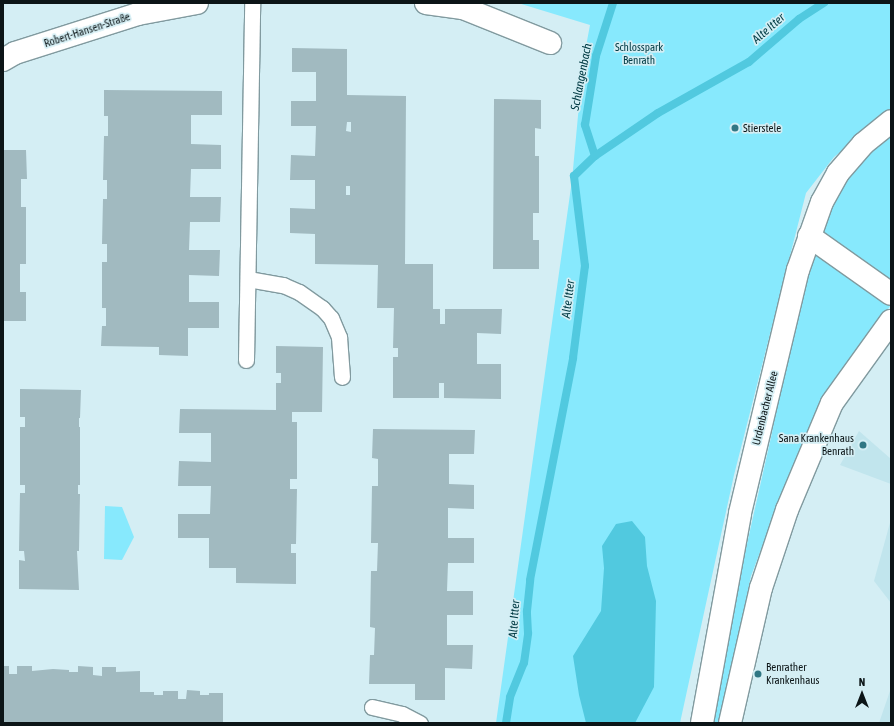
<!DOCTYPE html>
<meta charset="utf-8">
<style>
body{margin:0}
#map{position:relative;width:894px;height:726px;overflow:hidden;background:#d4eef4;font-family:"Asap Condensed",sans-serif}
div>[style]{position:absolute}
[style*='--x']{left:calc(var(--x)*1px);top:calc(var(--y)*1px);width:calc(var(--w)*1px);rotate:calc(var(--a)*1deg)}
.built>*{inset:0;background:#c1e5ed}
.green>*{inset:0;background:#87e9fd}
.water>*{inset:0;background:#51c9df}
.stream>*{height:8px;margin:-4px;padding:0 4px;transform-origin:4px;border-radius:4px;background:#51c9df}
.building>*{inset:0;background:#a1bac0}
.roads{filter:drop-shadow(1px 0 #819a9f) drop-shadow(-1px 0 #819a9f) drop-shadow(0 1px #819a9f) drop-shadow(0 -1px #819a9f)}
.service>*{height:15px;margin:-7.5px;padding:0 7.5px;transform-origin:7.5px;border-radius:7.5px;background:#fff}
.minor>*{height:22px;margin:-11px;padding:0 11px;transform-origin:11px;border-radius:11px;background:#fff}
.tertiary>*{height:22px;margin:-11px;padding:0 11px;transform-origin:11px;border-radius:11px;background:#fff}
.dots>*{width:11px;height:11px;translate:-50% -50%;box-sizing:border-box;border:2px solid #d4eef4;border-radius:50%}
span{translate:-50% -50%;white-space:nowrap;text-align:center;line-height:1.15;-webkit-text-stroke:3.5px #d4eef4;paint-order:stroke}
.street-label{font-size:11px;color:#0c1517}
.park-label{font-size:11px;color:#023b45}
.poi-label{font-size:11px;color:#0c1517}
.left{translate:0 -50%;text-align:left}
.right{translate:-100% -50%;text-align:right}
.water-label{font-size:12px;color:#003a43;font-style:italic}
.frame{position:absolute;inset:0;border:4px solid #0c1517;pointer-events:none}
.north{position:absolute;left:842px;top:674px;width:40px;height:40px;-webkit-text-stroke:3px #d4eef4;paint-order:stroke;rotate:0deg;font-size:11px;font-weight:700;line-height:16px;text-align:center;color:#0c1517}
.north::after{content:'';display:block;margin:auto;width:14px;height:18px;background:#0c1517;clip-path:polygon(50% 0,100% 100%,50% 72%,0 100%)}
</style>
<div id="map">
<div class="built">
<i style="clip-path:polygon(859px 431px,891px 459px,891px 484px,840px 465px)"></i>
<i style="clip-path:polygon(891px 519px,891px 603px,874px 581px)"></i>
<i style="clip-path:polygon(891px 688px,891px 723px,879px 723px)"></i>
</div>
<div class="green">
<i style="clip-path:polygon(518px 3px,891px 3px,891px 112px,834px 157px,806px 193px,734px 475px,680px 723px,496px 723px,572px 180px,583px 62px,590px 25px)"></i>
<i style="clip-path:polygon(891px 126px,891px 305px,838px 376px,778px 505px,751px 576px,720px 723px,710px 723px,733px 606px,772px 433px,802px 273px,838px 182px)"></i>
<i style="clip-path:polygon(105px 506px,122px 507px,134px 537px,122px 560px,104px 559px)"></i>
</div>
<div class="water">
<i style="clip-path:polygon(632px 521px,645px 537px,647px 566px,656px 601px,654px 687px,635px 723px,586px 723px,579px 695px,573px 656px,601px 611px,604px 568px,602px 546px,616px 524px)"></i>
</div>
<div class="stream">
<i style="--x:595;--y:156;--w:33;--a:-108"></i>
<i style="--x:585;--y:125;--w:70;--a:-80.9"></i>
<i style="--x:596;--y:56;--w:56;--a:-72.2"></i>
<i style="--x:506;--y:723;--w:26;--a:-81"></i>
<i style="--x:510;--y:697;--w:37;--a:-68"></i>
<i style="--x:524;--y:663;--w:30;--a:-82"></i>
<i style="--x:528;--y:633;--w:22;--a:-93"></i>
<i style="--x:527;--y:611;--w:31;--a:-84"></i>
<i style="--x:530;--y:580;--w:226;--a:-79"></i>
<i style="--x:573;--y:358;--w:93;--a:-82.6"></i>
<i style="--x:585;--y:266;--w:91;--a:-97"></i>
<i style="--x:574;--y:176;--w:29;--a:-44"></i>
<i style="--x:595;--y:156;--w:76;--a:-34.3"></i>
<i style="--x:658;--y:113;--w:104;--a:-29.3"></i>
<i style="--x:749;--y:62;--w:66;--a:-40.7"></i>
<i style="--x:799;--y:19;--w:30;--a:-33"></i>
</div>
<div class="building">
<i style="clip-path:polygon(evenodd,292px 48px,347px 49px,347px 95px,406px 96px,405px 264px,433px 264px,433px 309px,440px 309px,440px 324px,445px 324px,445px 309px,502px 309px,501px 334px,477px 333px,477px 364px,501px 364px,501px 399px,444px 398px,444px 383px,439px 383px,439px 398px,393px 398px,393px 357px,398px 357px,398px 348px,393px 348px,394px 308px,377px 308px,378px 265px,315px 264px,315px 234px,290px 233px,290px 208px,315px 209px,315px 180px,290px 180px,291px 155px,315px 156px,316px 126px,291px 126px,291px 101px,316px 101px,316px 72px,292px 72px,292px 48px,347px 122px,351px 122px,351px 132px,346px 131px,347px 122px,292px 48px,346px 186px,350px 186px,350px 195px,346px 195px,346px 186px)"></i>
<i style="clip-path:polygon(104px 90px,222px 91px,222px 115px,191px 115px,191px 144px,221px 145px,221px 169px,191px 169px,190px 197px,221px 197px,220px 222px,190px 222px,189px 250px,220px 250px,219px 276px,189px 275px,189px 302px,219px 302px,219px 328px,188px 328px,188px 356px,159px 355px,159px 347px,101px 346px,102px 326px,106px 326px,106px 308px,102px 308px,102px 262px,107px 262px,107px 244px,102px 244px,103px 199px,107px 199px,107px 180px,103px 180px,104px 136px,108px 136px,108px 116px,104px 116px)"></i>
<i style="clip-path:polygon(494px 99px,541px 100px,541px 129px,535px 128px,535px 156px,539px 156px,539px 213px,533px 213px,533px 240px,539px 240px,539px 269px,493px 269px)"></i>
<i style="clip-path:polygon(3px 150px,26px 150px,27px 179px,21px 179px,21px 207px,26px 207px,26px 264px,20px 264px,20px 292px,26px 292px,26px 321px,3px 321px)"></i>
<i style="clip-path:polygon(276px 346px,323px 347px,322px 412px,292px 412px,292px 422px,297px 422px,297px 479px,290px 479px,290px 489px,297px 489px,296px 544px,291px 544px,291px 553px,296px 553px,296px 584px,236px 583px,236px 568px,209px 568px,209px 538px,178px 538px,178px 514px,210px 514px,211px 486px,178px 486px,179px 461px,211px 462px,211px 433px,179px 433px,180px 409px,276px 410px,276px 383px,281px 383px,281px 373px,276px 373px)"></i>
<i style="clip-path:polygon(20px 389px,81px 390px,80px 418px,79px 418px,79px 427px,80px 427px,80px 485px,78px 485px,78px 494px,80px 494px,79px 551px,77px 551px,79px 590px,19px 589px,19px 560px,25px 561px,24px 551px,19px 551px,20px 493px,25px 493px,25px 485px,20px 485px,20px 427px,25px 427px,25px 417px,20px 417px)"></i>
<i style="clip-path:polygon(373px 429px,475px 430px,474px 454px,449px 454px,449px 484px,474px 485px,474px 509px,448px 508px,448px 538px,474px 538px,474px 563px,448px 563px,447px 591px,473px 591px,473px 615px,447px 615px,447px 645px,473px 645px,472px 669px,445px 668px,445px 700px,415px 700px,415px 684px,369px 684px,370px 655px,374px 655px,375px 628px,370px 627px,371px 571px,377px 571px,378px 543px,371px 543px,372px 486px,378px 486px,378px 459px,372px 458px)"></i>
<i style="clip-path:polygon(3px 666px,9px 666px,9px 674px,17px 674px,17px 666px,32px 666px,32px 671px,53px 669px,69px 670px,69px 672px,78px 672px,78px 666px,93px 667px,93px 675px,102px 676px,102px 667px,116px 667px,116px 672px,140px 671px,140px 692px,154px 692px,154px 695px,163px 695px,163px 691px,178px 691px,178px 699px,186px 699px,187px 690px,200px 691px,200px 695px,209px 695px,209px 693px,223px 693px,223px 723px,3px 723px)"></i>
</div>
<div class="roads">
<div class="service">
<i style="--x:248;--y:279;--w:36;--a:10"></i>
<i style="--x:283;--y:285;--w:17;--a:24"></i>
<i style="--x:299;--y:292;--w:28;--a:35"></i>
<i style="--x:322;--y:308;--w:13;--a:48"></i>
<i style="--x:331;--y:318;--w:21;--a:67"></i>
<i style="--x:339;--y:337;--w:40;--a:85.7"></i>
<i style="--x:246;--y:360;--w:357;--a:-89"></i>
<i style="--x:372;--y:707;--w:31;--a:13"></i>
<i style="--x:402;--y:714;--w:20;--a:27"></i>
</div>
<div class="minor">
<i style="--x:426;--y:3;--w:37;--a:8"></i>
<i style="--x:463;--y:8;--w:94;--a:21.9"></i>
<i style="--x:3;--y:60;--w:14;--a:-30"></i>
<i style="--x:15;--y:53;--w:129;--a:-17.6"></i>
<i style="--x:138;--y:14;--w:60;--a:-10.6"></i>
<i style="--x:702;--y:723;--w:213;--a:-79.7"></i>
<i style="--x:740;--y:513;--w:250;--a:-76.6"></i>
<i style="--x:798;--y:270;--w:72;--a:-70.6"></i>
<i style="--x:822;--y:202;--w:33;--a:-61"></i>
<i style="--x:838;--y:173;--w:38;--a:-49"></i>
<i style="--x:863;--y:144;--w:36;--a:-39"></i>
<i style="--x:730;--y:723;--w:139;--a:-77.1"></i>
<i style="--x:761;--y:588;--w:82;--a:-71.6"></i>
<i style="--x:787;--y:510;--w:116;--a:-67.2"></i>
<i style="--x:832;--y:403;--w:101;--a:-54.3"></i>
</div>
<div class="tertiary">
<i style="--x:809;--y:236;--w:100;--a:35.3"></i>
</div>
</div>
<div class="dots">
<i style="left:735px;top:128px;background:#317784"></i>
<i style="left:863px;top:445px;background:#317784"></i>
<i style="left:758px;top:674px;background:#317784"></i>
</div>
<div class="street-label">
<span style="left:87px;top:30px;rotate:-18deg">Robert-Hansen-Straße</span>
<span style="left:765px;top:408px;rotate:-76deg">Urdenbacher Allee</span>
</div>
<div class="park-label">
<span style="left:639px;top:54px">Schlosspark<br>Benrath</span>
</div>
<div class="poi-label">
<span class="left" style="left:743px;top:128px">Stierstele</span>
<span class="right" style="left:854px;top:445px">Sana Krankenhaus<br>Benrath</span>
<span class="left" style="left:766px;top:674px">Benrather<br>Krankenhaus</span>
</div>
<div class="water-label">
<span style="left:769px;top:29px;rotate:-41deg">Alte Itter</span>
<span style="left:582px;top:77px;rotate:-79deg">Schlangenbach</span>
<span style="left:569px;top:299px;rotate:-83deg">Alte Itter</span>
<span style="left:515px;top:619px;rotate:-86deg">Alte Itter</span>
</div>
<div class="frame"></div>
<div class="north">N</div>
</div>
